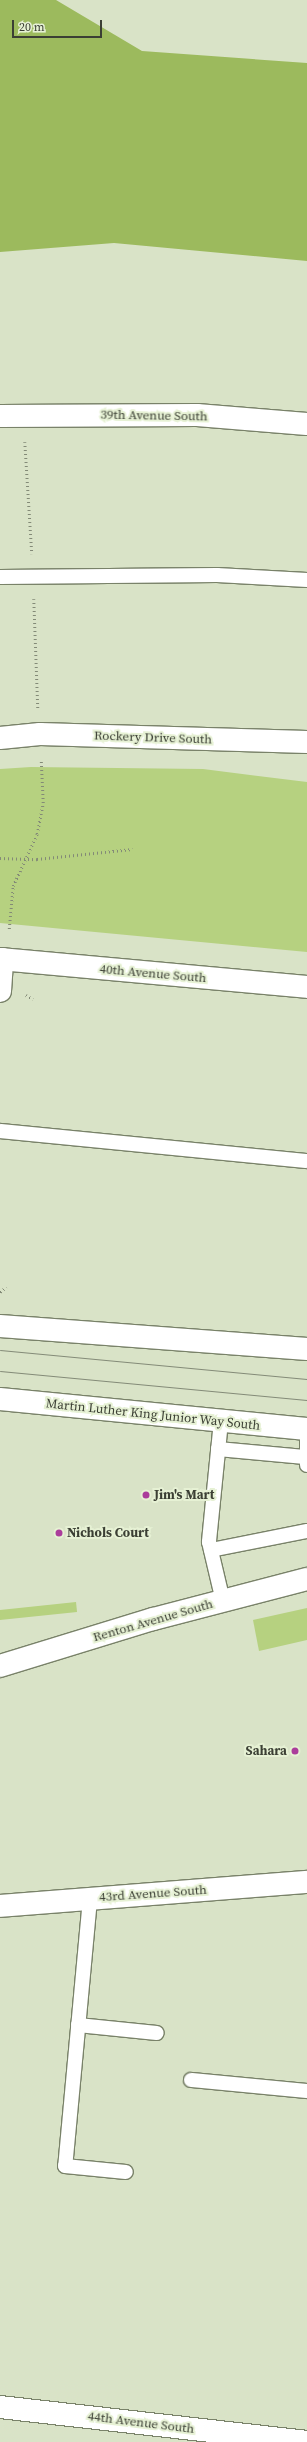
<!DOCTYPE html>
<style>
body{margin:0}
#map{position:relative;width:307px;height:2442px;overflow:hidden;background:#d9e3c7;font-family:"Source Serif 4",serif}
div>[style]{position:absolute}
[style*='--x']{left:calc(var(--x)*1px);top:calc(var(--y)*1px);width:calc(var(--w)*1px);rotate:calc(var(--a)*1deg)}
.green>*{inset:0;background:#b6d180;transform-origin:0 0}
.forest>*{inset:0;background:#9cba5d}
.path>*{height:2.5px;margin-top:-1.25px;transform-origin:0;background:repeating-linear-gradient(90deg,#838a77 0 1px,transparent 0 4px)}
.roads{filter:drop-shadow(1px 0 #798269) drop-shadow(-1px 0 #798269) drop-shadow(0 1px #798269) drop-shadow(0 -1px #798269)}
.service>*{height:14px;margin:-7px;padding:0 7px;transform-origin:7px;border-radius:7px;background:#fff}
.minor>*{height:22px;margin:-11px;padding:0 11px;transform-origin:11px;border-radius:11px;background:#fff}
.secondary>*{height:22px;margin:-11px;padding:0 11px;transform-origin:11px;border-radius:11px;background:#fff}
.tram>*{height:1px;margin:-0.5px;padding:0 0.5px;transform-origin:0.5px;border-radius:0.5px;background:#848b78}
.dots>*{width:11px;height:11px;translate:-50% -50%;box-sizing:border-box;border:2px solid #e6f1d4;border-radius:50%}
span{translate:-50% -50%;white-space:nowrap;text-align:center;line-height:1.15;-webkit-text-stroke:4px #e6f1d4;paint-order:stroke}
.street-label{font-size:13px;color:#3b3f34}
.poi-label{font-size:13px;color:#3b3f34;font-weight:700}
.left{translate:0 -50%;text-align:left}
.right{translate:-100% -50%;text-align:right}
.scale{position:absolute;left:12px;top:20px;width:90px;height:18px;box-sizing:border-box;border:2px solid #3b3f34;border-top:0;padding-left:5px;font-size:12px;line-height:14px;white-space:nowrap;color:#3b3f34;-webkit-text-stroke:3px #e6f1d4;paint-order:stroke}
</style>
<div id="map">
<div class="green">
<i style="clip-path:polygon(31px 767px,203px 769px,307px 782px,307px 952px,0 923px,0 769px)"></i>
<i style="left:76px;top:1602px;width:10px;height:81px;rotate:84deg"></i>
<i style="clip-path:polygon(307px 1608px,307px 1640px,259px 1651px,253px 1620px)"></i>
</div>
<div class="forest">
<i style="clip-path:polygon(0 0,56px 0,142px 51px,307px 63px,307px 261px,114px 243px,0 252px)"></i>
</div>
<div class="path">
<i style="--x:25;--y:442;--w:112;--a:86.4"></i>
<i style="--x:34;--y:599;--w:109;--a:87.9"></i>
<i style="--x:0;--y:858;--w:37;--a:2"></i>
<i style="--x:37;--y:859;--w:96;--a:-6"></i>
<i style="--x:9;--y:929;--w:43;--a:-84.7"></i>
<i style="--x:13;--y:886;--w:57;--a:-65.2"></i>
<i style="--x:37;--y:834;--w:32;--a:-79"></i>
<i style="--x:43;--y:803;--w:43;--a:-92.7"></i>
<i style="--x:26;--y:995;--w:8;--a:30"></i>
<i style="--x:0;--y:1292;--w:8;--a:-40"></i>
</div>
<div class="roads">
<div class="service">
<i style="--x:0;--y:577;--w:217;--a:-0.5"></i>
<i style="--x:217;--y:575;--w:90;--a:3.2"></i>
<i style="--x:0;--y:1131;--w:308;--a:5.6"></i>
<i style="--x:221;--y:1421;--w:122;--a:95.7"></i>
<i style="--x:209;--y:1542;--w:61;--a:76.7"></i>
<i style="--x:307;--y:1439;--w:26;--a:90"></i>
<i style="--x:218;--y:1449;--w:87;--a:5.3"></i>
<i style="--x:211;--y:1550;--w:98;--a:-11.2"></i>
<i style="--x:90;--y:1899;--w:268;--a:95.3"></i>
<i style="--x:65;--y:2166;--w:61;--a:5.6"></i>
<i style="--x:78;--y:2025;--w:79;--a:5.8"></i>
<i style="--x:191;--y:2080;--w:117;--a:5.4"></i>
</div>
<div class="minor">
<i style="--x:0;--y:416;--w:197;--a:-0.3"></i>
<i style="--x:197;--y:415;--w:110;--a:4.7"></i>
<i style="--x:0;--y:738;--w:40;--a:-5.7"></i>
<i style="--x:40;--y:734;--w:267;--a:1.7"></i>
<i style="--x:0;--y:959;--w:308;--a:5.2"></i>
<i style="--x:0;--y:991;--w:32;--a:-86"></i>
<i style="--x:0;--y:1906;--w:308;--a:-4.5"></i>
<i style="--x:0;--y:2407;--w:309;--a:6.5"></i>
</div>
<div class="secondary">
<i style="--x:0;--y:1326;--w:308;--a:4.3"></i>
<i style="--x:0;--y:1399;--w:308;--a:5.6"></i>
<i style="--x:0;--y:1666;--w:160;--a:-17.1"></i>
<i style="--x:153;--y:1619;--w:159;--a:-14.6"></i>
</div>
</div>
<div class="tram">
<i style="--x:0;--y:1350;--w:308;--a:5.4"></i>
<i style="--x:0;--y:1371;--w:308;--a:5.4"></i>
</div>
<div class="dots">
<i style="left:146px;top:1495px;background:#ab3d9b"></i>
<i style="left:59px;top:1533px;background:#ab3d9b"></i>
<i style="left:295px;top:1751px;background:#ab3d9b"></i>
</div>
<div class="street-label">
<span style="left:154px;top:416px;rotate:1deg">39th Avenue South</span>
<span style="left:153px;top:738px;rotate:2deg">Rockery Drive South</span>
<span style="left:153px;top:974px;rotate:5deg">40th Avenue South</span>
<span style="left:153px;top:1415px;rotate:6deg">Martin Luther King Junior Way South</span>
<span style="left:153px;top:1621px;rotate:-16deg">Renton Avenue South</span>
<span style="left:153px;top:1894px;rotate:-4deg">43rd Avenue South</span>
<span style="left:141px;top:2423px;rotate:7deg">44th Avenue South</span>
</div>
<div class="poi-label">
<span class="left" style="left:154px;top:1495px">Jim's Mart</span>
<span class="left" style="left:67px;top:1533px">Nichols Court</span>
<span class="right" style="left:287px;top:1751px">Sahara</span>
</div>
<div class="scale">20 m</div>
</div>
